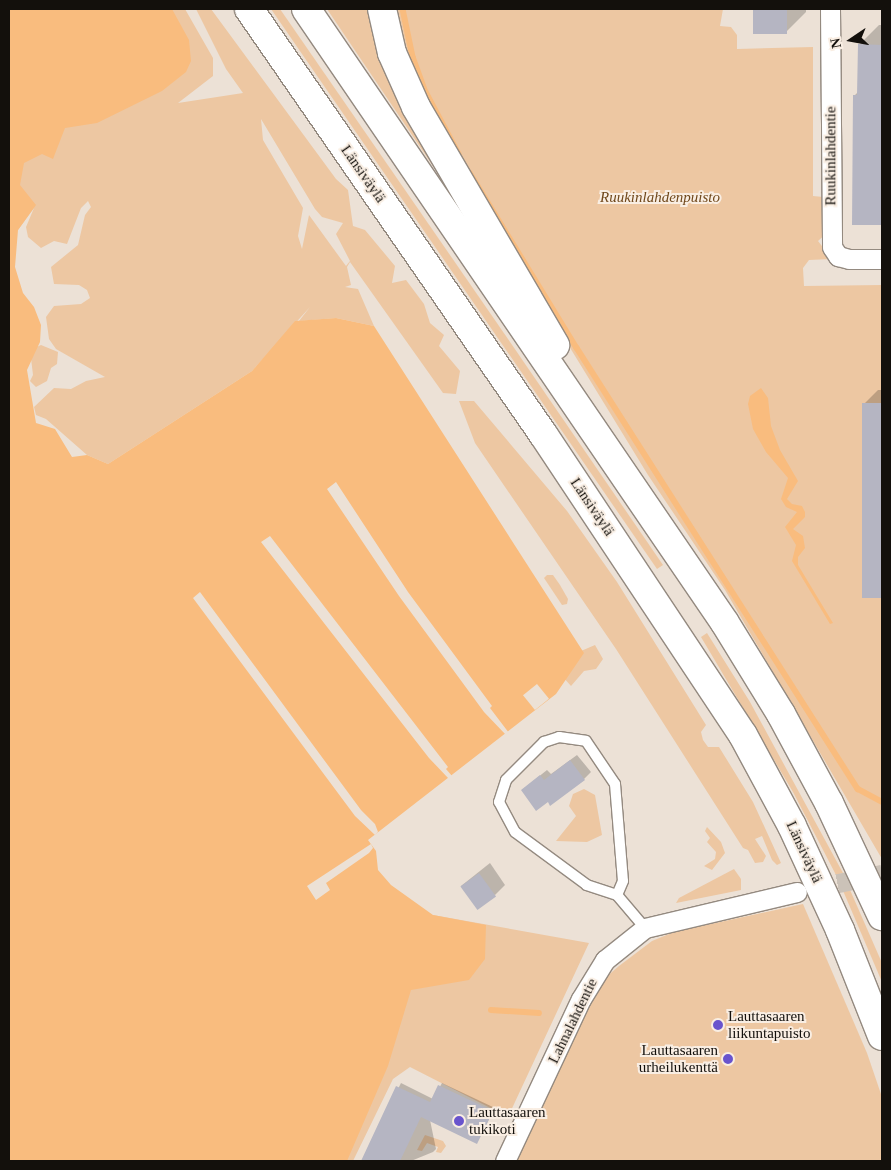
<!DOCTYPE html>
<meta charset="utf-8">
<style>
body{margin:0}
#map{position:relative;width:891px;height:1170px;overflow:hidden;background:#ece1d6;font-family:Georgia,serif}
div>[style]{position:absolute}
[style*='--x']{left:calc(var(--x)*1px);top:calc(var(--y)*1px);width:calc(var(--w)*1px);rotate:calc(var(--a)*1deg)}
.green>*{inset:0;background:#edc7a2}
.water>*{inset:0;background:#f9bc7e}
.pier>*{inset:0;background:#ece1d6;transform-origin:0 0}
.shadow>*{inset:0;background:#0003}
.stream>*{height:5.5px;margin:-2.75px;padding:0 2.75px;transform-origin:2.75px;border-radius:2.75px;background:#f9bc7e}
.building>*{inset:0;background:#b5b5c2;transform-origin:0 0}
.street-tunnel>*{height:19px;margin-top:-9.5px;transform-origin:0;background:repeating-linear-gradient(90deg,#cbc2b8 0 19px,transparent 0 28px)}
.roads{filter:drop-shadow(1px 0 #948a80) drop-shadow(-1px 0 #948a80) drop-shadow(0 1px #948a80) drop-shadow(0 -1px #948a80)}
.lane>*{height:10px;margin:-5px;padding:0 5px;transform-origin:5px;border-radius:5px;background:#fff}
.street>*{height:19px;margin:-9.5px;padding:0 9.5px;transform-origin:9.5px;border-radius:9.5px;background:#fff}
.highway>*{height:28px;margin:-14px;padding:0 14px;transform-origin:14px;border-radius:14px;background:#fff}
.dots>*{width:14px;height:14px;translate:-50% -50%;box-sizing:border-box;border:2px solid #f9eee3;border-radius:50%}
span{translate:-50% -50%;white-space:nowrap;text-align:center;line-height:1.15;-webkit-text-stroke:4px #f9eee3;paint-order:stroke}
.street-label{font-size:15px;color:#13100c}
.park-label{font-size:15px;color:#70481b;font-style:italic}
.poi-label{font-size:15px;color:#13100c}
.left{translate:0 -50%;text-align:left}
.right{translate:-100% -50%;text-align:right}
.frame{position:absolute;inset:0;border:10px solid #13100c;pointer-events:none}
.north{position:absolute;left:826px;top:15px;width:50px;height:50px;-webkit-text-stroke:4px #f9eee3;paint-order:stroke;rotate:258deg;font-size:14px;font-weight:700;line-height:20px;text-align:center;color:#13100c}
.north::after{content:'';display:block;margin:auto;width:18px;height:22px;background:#13100c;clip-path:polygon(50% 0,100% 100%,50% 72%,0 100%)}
</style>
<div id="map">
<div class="green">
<i style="clip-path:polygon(evenodd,162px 9px,185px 9px,213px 58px,213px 76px,178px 103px,243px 93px,226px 69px,196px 9px,211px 9px,336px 179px,348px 190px,353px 226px,365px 230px,395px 266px,392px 283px,406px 280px,424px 304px,430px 323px,444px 335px,439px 346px,460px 371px,456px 394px,443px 393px,350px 262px,347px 267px,351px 285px,345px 287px,358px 289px,374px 326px,336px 318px,299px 321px,310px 307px,252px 371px,108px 464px,87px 455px,46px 419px,36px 415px,34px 407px,54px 388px,71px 389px,86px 381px,105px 377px,56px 349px,49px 339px,46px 317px,54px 306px,81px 304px,90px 298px,87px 290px,79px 285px,54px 284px,51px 267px,78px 245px,85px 215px,91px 207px,88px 201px,81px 208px,67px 244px,54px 241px,41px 248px,28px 237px,26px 227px,34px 208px,18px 230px,9px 153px,162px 9px,261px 119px,315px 209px,322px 217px,343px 223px,336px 234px,350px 261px,346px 266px,309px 215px,302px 249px,298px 236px,303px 208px,263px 140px,261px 119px)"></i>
<i style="clip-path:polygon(271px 9px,280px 9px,508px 339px,663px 565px,657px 569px)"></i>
<i style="clip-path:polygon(327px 9px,372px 9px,443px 176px,439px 175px)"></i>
<i style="clip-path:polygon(392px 9px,723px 9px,720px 26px,731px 27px,737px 35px,737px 49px,813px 47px,813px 196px,823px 197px,829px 231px,818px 241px,832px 259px,809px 260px,803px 268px,804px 286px,882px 285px,882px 859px,725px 590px,648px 475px,485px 209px,405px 64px)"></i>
<i style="clip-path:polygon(41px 345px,58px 352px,57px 364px,51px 368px,47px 381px,36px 387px,30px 381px,33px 375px,30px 350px)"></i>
<i style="clip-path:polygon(459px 401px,474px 401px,567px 511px,617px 582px,706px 725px,701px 732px,703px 740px,708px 747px,719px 747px,753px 802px,781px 863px,777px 865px,772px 860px,762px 836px,755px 839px,766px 856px,763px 862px,755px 863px,748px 850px,743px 848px,616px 649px,475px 443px)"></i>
<i style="clip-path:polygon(547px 575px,553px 575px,560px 585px,568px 599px,567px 604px,562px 605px,544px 578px)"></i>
<i style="clip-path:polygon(707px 633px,750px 702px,843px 873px,836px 875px,793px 792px,701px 637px)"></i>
<i style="clip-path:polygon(595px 645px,603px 659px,596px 669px,584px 671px,571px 686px,563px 677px,581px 651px)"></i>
<i style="clip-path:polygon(584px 789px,595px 795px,602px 835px,587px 842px,556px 841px,576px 816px,569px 806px,573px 794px)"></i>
<i style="clip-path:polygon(707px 827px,721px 842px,725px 853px,712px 870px,704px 866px,715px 859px,716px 852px,707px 842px,710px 838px,705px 831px)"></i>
<i style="clip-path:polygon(734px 869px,741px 879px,741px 890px,676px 903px,679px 898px)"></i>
<i style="clip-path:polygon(847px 883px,882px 963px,882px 982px,841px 886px)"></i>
<i style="clip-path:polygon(803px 904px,867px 1053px,882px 1097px,882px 1161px,515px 1161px,594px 997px,605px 978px,619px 966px,652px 941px,674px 932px)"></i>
<i style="clip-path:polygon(433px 915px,589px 943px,508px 1117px,410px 1067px,393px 1079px,353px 1161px,224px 1161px)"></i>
<i style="clip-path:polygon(425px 1135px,443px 1141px,446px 1146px,441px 1153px,436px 1152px,438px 1147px,427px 1143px,422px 1151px,417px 1150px)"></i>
</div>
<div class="water">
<i style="clip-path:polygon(9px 9px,172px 9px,189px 40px,191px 61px,186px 72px,162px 91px,97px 123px,65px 128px,53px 159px,42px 154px,24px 163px,20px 185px,36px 205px,18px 230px,15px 267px,23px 293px,34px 307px,41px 325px,40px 342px,27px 370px,36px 423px,55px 429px,72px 457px,87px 455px,108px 464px,252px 371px,295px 321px,336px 318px,374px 326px,584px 653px,556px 694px,368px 840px,376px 851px,378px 870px,391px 885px,433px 915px,486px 925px,485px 959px,469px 980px,411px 990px,388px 1066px,347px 1161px,9px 1161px)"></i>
<i style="clip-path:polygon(761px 388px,768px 398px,771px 426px,780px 450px,798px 481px,787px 499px,792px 504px,802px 506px,805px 512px,805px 517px,793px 529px,803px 536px,805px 548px,798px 557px,798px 565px,833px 623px,830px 624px,792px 561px,796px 545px,785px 527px,797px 512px,786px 507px,781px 499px,788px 478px,766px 452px,753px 429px,748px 404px,750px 396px)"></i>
</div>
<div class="pier">
<i style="clip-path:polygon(336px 482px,408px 592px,492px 706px,490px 708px,509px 733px,506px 735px,484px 712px,399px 596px,327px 489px)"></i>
<i style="clip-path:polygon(270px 536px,448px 767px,446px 769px,452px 776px,449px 779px,429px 758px,261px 542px)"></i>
<i style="clip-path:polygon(200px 592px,361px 810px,375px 824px,378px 832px,375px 835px,355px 816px,193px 598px)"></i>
<i style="left:537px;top:684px;width:19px;height:18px;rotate:51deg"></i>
<i style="clip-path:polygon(371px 844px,373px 848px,369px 853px,326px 883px,330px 890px,316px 900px,307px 886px)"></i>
</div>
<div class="shadow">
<i style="clip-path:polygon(754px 9px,806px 9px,806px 12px,786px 32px,754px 32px)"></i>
<i style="clip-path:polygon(879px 25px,882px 25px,882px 224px,853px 224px,854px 96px,859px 91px,859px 45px)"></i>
<i style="clip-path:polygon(878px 390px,882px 390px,882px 596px,866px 597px,864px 404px)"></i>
<i style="clip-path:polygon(577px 755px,591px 772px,584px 779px,548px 800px,522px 790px,547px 770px,551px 774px)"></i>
<i style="clip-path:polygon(490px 863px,505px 885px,495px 895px,461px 886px)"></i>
<i style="clip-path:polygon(401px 1083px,433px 1099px,442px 1083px,495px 1108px,477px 1142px,430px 1120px,436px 1149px,433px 1152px,411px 1161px,362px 1161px)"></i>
</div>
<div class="stream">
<i style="--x:403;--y:9;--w:49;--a:78.2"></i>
<i style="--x:413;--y:57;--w:37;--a:70"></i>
<i style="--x:426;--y:92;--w:70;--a:62"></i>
<i style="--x:470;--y:173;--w:205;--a:58.6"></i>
<i style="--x:577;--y:348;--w:523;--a:57.5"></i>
<i style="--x:858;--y:789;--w:27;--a:28"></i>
<i style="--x:491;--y:1010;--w:48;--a:3.6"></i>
</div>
<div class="building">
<i style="left:753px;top:9px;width:34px;height:25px"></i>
<i style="clip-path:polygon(858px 44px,882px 45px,882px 225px,852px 225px,853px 95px,857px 95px)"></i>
<i style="left:862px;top:403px;width:20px;height:195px"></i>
<i style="clip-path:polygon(570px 760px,585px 780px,550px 806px,548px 802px,536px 811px,521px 790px,540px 775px,544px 780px)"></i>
<i style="left:479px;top:873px;width:29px;height:23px;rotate:54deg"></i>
<i style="clip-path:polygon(438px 1085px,493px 1111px,477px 1144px,421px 1117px,400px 1161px,361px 1161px,396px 1086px,430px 1102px)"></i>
</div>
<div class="street-tunnel">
<i style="--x:810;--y:889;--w:74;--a:-11.8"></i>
</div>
<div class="roads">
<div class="lane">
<i style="--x:617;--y:895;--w:32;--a:-162"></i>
<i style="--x:587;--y:885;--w:89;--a:-143.6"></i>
<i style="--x:515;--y:832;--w:34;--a:-118"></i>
<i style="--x:499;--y:802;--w:23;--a:-72"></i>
<i style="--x:506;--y:780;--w:54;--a:-45"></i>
<i style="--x:544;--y:742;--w:16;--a:-18"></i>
<i style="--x:559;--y:737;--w:27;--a:8"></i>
<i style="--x:586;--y:741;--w:52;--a:56"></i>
<i style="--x:615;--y:784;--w:97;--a:85.3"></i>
<i style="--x:623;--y:881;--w:15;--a:113"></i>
<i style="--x:617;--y:895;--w:43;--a:49.7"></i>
</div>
<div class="street">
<i style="--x:830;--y:9;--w:238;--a:89.5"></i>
<i style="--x:832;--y:247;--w:11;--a:56"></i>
<i style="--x:838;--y:256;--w:11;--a:15"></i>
<i style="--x:849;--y:259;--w:33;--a:0"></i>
<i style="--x:505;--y:1161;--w:179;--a:-64.9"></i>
<i style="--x:581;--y:999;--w:46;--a:-58.4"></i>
<i style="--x:605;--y:960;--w:51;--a:-38.7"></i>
<i style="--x:645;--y:928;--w:156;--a:-13.3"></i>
</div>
<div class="highway">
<i style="--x:249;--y:9;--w:517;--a:55.33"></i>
<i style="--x:543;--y:434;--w:361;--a:56.4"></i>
<i style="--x:743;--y:735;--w:103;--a:61.7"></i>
<i style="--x:792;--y:826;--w:115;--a:65.2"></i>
<i style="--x:840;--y:930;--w:114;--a:68.4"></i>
<i style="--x:306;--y:9;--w:743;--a:55.69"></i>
<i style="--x:725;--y:623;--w:107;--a:58.4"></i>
<i style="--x:781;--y:714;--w:101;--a:61.7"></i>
<i style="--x:829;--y:803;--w:125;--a:64.9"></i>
<i style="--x:382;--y:9;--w:45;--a:77.2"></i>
<i style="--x:392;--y:53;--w:59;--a:66"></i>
<i style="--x:416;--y:107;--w:276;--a:59.7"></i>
</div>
</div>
<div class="dots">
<i style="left:718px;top:1025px;background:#6954cd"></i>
<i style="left:728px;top:1059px;background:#6954cd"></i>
<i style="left:459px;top:1121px;background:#6954cd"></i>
</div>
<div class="street-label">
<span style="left:831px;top:156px;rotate:-90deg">Ruukinlahdentie</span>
<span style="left:363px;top:174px;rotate:55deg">Länsiväylä</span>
<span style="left:592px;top:507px;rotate:56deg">Länsiväylä</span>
<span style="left:804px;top:852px;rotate:65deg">Länsiväylä</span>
<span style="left:573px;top:1021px;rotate:-64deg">Lahnalahdentie</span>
</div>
<div class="park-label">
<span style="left:660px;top:198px">Ruukinlahdenpuisto</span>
</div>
<div class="poi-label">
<span class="left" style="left:728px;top:1025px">Lauttasaaren<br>liikuntapuisto</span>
<span class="right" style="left:718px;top:1059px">Lauttasaaren<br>urheilukenttä</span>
<span class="left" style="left:469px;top:1121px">Lauttasaaren<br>tukikoti</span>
</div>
<div class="frame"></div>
<div class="north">N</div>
</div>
